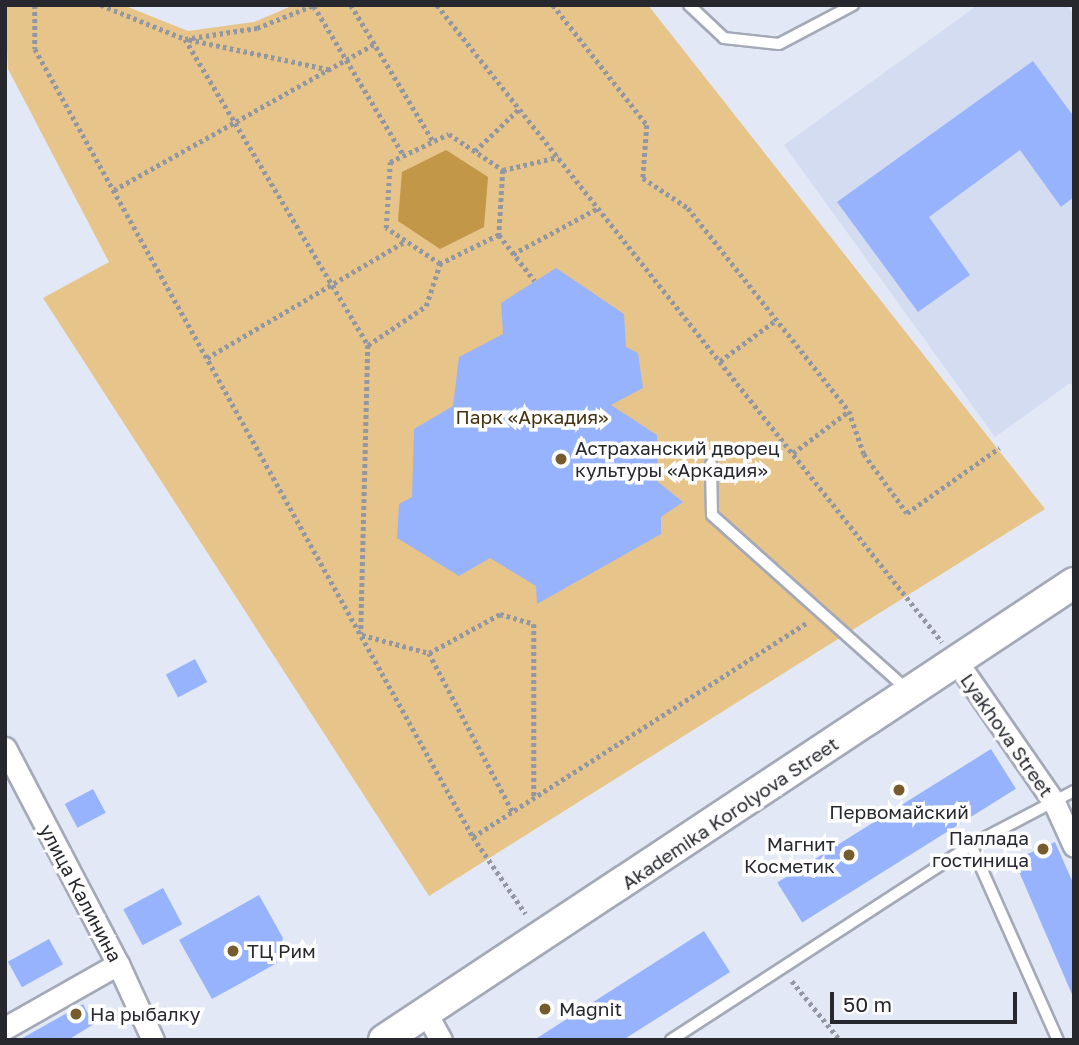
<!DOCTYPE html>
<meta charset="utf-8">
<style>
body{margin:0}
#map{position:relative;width:1079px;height:1045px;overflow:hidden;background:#e2e8f6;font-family:"Golos Text",sans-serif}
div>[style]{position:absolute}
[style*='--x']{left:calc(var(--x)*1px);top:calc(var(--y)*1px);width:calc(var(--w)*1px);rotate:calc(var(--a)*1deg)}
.built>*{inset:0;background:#d4dcf1}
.green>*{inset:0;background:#e7c489}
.water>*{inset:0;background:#c29747}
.building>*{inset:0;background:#98b3fd;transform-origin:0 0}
.path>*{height:4.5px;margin-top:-2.25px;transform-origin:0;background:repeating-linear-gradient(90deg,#9397a2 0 3.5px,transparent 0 7px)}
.roads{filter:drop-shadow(2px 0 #a4a9b7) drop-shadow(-2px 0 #a4a9b7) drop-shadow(0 2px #a4a9b7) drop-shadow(0 -2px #a4a9b7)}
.lane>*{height:10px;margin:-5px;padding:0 5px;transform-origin:5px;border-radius:5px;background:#fff}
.street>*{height:21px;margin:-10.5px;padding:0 10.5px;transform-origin:10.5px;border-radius:10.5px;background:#fff}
.secondary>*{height:30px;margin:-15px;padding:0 15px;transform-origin:15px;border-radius:15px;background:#fff}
.dots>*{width:19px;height:19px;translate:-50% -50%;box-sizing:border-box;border:4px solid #fff;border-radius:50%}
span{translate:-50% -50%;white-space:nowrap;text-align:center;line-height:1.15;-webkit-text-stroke:7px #fff;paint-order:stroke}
.park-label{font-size:19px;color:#44310e}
.poi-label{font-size:19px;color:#26282e}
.left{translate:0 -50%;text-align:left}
.right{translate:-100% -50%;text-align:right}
.street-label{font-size:19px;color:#26282e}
.frame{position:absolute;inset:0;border:7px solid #26282e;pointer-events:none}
.scale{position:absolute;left:830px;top:992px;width:187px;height:32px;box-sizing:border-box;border:4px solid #26282e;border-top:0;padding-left:9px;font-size:21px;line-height:24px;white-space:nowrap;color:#26282e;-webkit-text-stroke:5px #fff;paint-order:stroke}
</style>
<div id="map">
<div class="built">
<i style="clip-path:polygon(978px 5px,1067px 5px,1074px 15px,1074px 388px,1070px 383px,995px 437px,784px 145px)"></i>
</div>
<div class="green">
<i style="clip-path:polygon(5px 5px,123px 5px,188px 31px,254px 22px,294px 5px,648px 5px,1045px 509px,429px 896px,43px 298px,109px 262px,8px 69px)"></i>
</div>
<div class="water">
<i style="clip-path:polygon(446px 150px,488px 177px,484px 227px,440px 249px,398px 221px,402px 172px)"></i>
</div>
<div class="building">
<i style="clip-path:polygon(1033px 61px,1074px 117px,1074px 197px,1061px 207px,1020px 150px,929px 217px,970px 275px,918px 312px,837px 202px)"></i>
<i style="clip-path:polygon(556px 268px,624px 314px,626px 347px,638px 353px,643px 388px,611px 405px,657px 435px,658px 482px,683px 502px,661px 517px,661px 534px,537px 604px,536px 586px,490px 558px,459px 576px,397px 538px,399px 504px,412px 497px,414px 429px,453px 406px,459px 357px,503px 334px,501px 303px)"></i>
<i style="left:195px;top:659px;width:26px;height:33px;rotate:62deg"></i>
<i style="left:991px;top:749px;width:47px;height:252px;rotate:58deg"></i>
<i style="left:93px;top:789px;width:27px;height:32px;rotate:62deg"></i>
<i style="clip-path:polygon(1055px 842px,1074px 885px,1074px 999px,1014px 860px)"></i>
<i style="left:163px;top:888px;width:41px;height:45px;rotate:62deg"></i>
<i style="clip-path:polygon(259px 895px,283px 938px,277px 963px,212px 999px,179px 940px)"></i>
<i style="clip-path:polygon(704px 931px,730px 972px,623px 1040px,534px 1040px)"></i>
<i style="left:49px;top:939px;width:29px;height:47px;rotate:61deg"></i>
<i style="clip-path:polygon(83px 1004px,94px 1024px,68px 1040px,19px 1040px)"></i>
</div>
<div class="path">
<i style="--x:35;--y:5;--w:44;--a:90"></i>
<i style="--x:35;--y:49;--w:902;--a:60.93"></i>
<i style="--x:473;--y:837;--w:93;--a:55.5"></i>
<i style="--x:101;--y:5;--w:91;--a:22"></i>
<i style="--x:185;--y:39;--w:73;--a:-8.7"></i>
<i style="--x:257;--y:28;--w:61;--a:-22"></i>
<i style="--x:351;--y:5;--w:159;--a:58.9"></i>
<i style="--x:437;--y:5;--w:813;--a:51.59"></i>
<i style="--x:553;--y:5;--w:152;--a:51.9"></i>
<i style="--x:647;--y:125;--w:53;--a:94.3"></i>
<i style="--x:643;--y:178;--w:54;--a:33.7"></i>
<i style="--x:688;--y:208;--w:259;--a:51.6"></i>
<i style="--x:849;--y:411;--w:46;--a:70.8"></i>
<i style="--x:864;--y:454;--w:73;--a:53.9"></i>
<i style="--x:907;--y:513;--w:113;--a:-35.2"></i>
<i style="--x:314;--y:6;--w:175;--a:59"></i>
<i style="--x:329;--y:70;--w:147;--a:-167.9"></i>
<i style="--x:185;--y:39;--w:357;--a:59.1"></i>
<i style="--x:368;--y:345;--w:289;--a:91.4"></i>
<i style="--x:449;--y:134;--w:65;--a:33.7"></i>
<i style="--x:503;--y:170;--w:65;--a:93.5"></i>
<i style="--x:499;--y:235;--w:66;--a:153.8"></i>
<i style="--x:440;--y:264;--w:65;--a:-146.3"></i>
<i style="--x:386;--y:228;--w:66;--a:-86.5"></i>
<i style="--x:390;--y:162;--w:65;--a:-25.4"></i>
<i style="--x:475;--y:151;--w:61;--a:-43.7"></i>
<i style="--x:503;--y:170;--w:57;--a:-13.3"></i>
<i style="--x:114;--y:190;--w:298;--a:-29.3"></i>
<i style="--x:499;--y:235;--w:58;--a:52"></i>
<i style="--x:513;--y:254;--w:97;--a:-28.4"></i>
<i style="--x:368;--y:345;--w:70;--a:-33.9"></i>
<i style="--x:426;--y:306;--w:44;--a:-71.6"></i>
<i style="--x:207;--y:358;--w:231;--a:-30.5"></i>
<i style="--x:720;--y:361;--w:69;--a:-36.2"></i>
<i style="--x:793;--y:453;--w:70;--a:-36.9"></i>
<i style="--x:362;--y:635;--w:69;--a:15"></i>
<i style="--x:429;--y:653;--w:81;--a:-28.8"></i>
<i style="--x:500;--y:614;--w:35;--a:16"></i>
<i style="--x:534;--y:624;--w:174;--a:90"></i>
<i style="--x:429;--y:653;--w:180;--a:62.2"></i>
<i style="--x:473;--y:837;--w:398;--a:-32.7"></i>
<i style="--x:792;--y:981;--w:76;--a:50.9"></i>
<i style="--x:915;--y:1040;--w:8;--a:0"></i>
</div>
<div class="roads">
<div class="lane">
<i style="--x:689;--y:5;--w:48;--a:43.3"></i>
<i style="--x:724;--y:38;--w:55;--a:6.2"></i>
<i style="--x:779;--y:44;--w:84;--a:-27.8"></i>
<i style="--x:711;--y:464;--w:51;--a:88.9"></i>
<i style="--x:712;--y:515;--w:264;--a:41.8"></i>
<i style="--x:971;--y:845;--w:214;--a:66"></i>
<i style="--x:671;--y:1040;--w:358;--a:-33"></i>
<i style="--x:971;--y:845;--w:116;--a:-27.7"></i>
</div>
<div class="street">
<i style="--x:957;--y:662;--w:170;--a:55.3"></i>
<i style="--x:1054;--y:802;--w:48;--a:65.6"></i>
<i style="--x:5;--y:748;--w:244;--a:62.4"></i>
<i style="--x:118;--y:964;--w:84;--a:65.3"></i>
<i style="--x:426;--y:1013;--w:31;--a:61"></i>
<i style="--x:5;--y:1028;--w:130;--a:-29.5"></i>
</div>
<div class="secondary">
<i style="--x:384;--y:1040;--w:828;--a:-33.52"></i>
</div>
</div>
<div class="dots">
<i style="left:561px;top:459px;background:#755b2d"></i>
<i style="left:899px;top:790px;background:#755b2d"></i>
<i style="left:1043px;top:849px;background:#755b2d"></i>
<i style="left:849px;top:855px;background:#755b2d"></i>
<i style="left:233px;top:951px;background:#755b2d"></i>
<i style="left:545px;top:1009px;background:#755b2d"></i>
<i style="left:76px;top:1014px;background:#755b2d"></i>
</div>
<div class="park-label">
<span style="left:532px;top:417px">Парк «Аркадия»</span>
</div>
<div class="poi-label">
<span class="left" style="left:575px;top:459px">Астраханский дворец<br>культуры «Аркадия»</span>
<span style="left:899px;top:812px">Первомайский</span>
<span class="right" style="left:1029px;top:849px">Паллада<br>гостиница</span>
<span class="right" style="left:835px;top:855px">Магнит<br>Косметик</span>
<span class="left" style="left:247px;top:951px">ТЦ Рим</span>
<span class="left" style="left:559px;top:1009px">Magnit</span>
<span class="left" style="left:90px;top:1014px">На рыбалку</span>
</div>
<div class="street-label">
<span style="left:1007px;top:735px;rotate:55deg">Lyakhova Street</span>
<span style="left:730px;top:813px;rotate:-34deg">Akademika Korolyova Street</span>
<span style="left:81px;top:893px;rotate:62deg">улица Калинина</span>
</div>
<div class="frame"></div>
<div class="scale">50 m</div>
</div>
